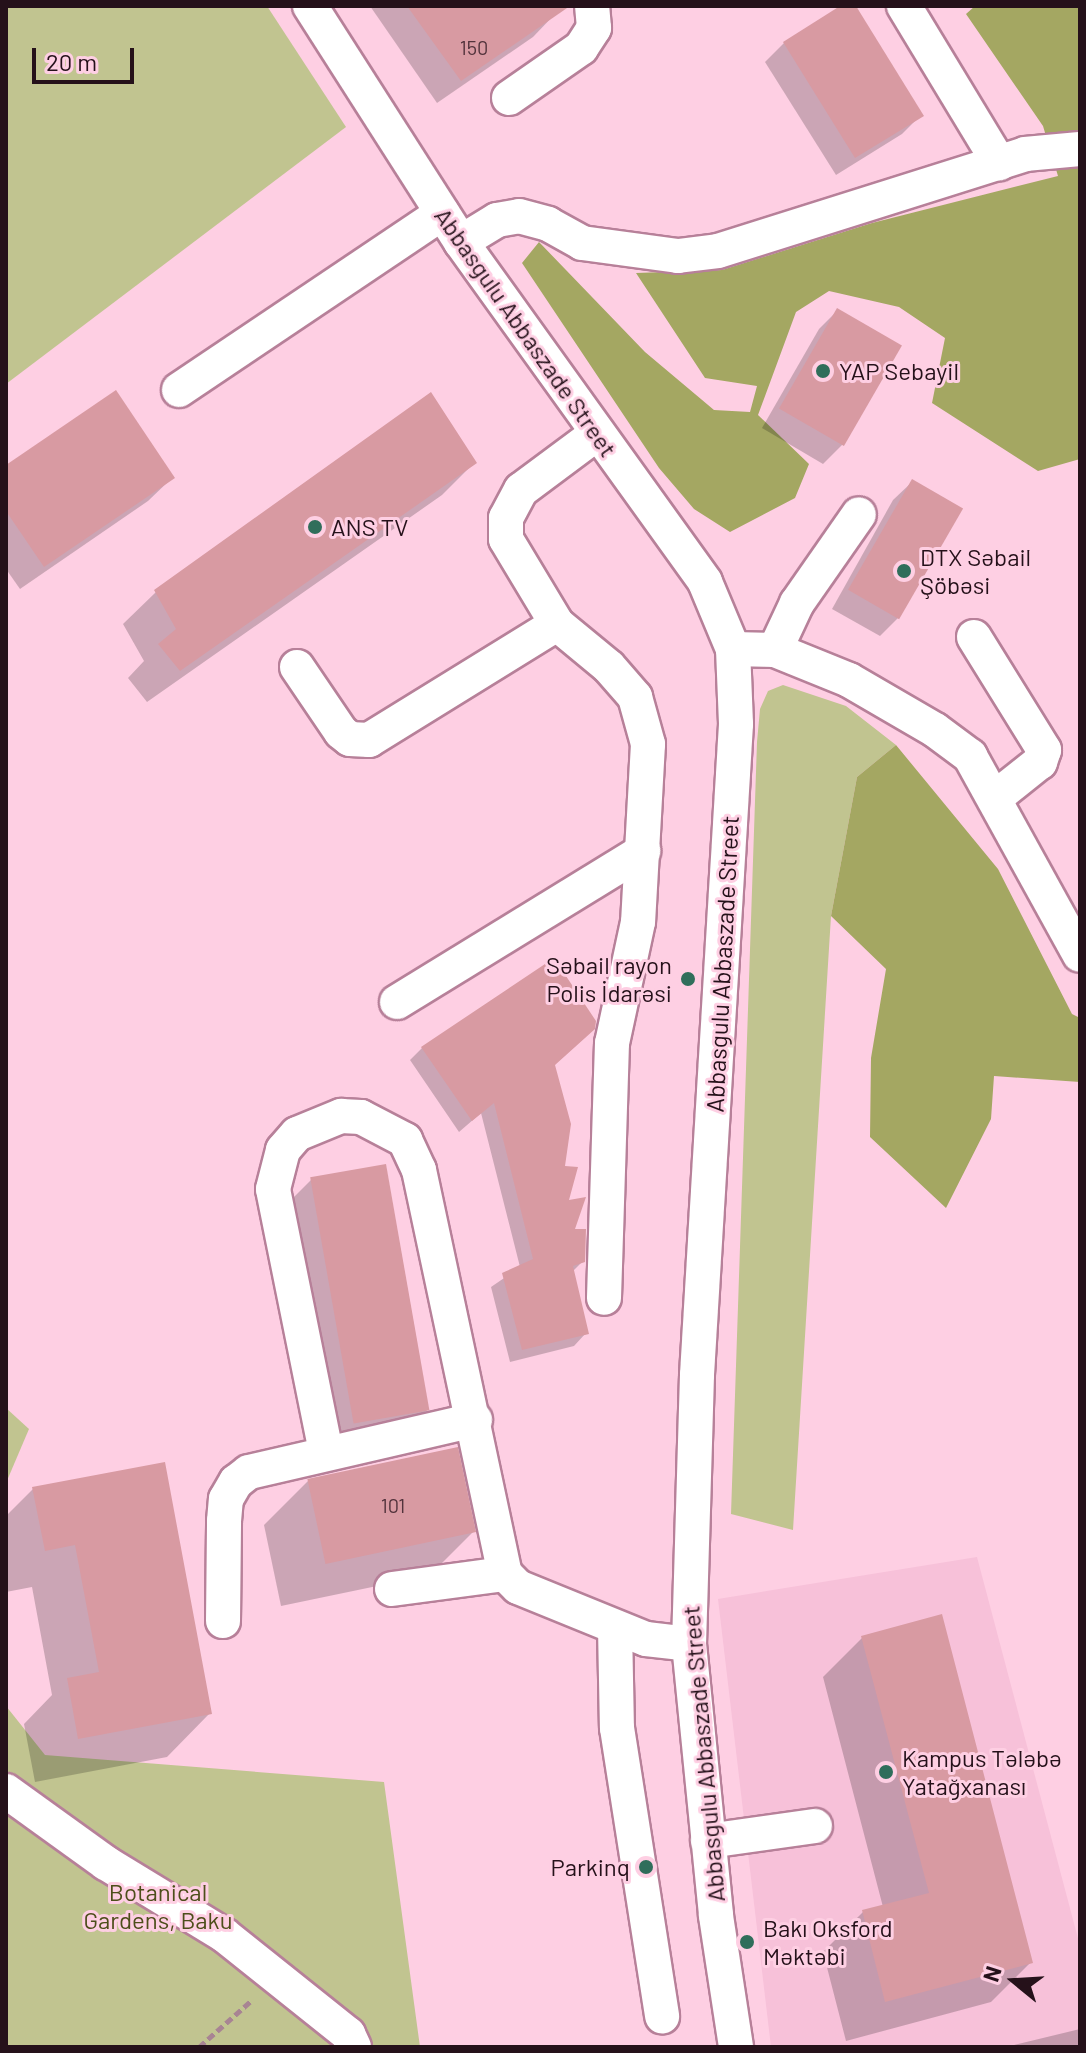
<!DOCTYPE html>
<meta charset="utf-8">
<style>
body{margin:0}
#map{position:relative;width:1086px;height:2053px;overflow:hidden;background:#fecfe3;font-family:Barlow,sans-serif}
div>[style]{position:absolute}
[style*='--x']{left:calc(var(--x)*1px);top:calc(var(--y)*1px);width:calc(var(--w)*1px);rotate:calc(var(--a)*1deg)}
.built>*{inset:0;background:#f7c1d9}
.green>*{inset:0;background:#c1c490}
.forest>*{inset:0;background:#a4a762}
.shadow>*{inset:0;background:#0003}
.building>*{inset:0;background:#d89aa2;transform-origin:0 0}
.path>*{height:5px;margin-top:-2.5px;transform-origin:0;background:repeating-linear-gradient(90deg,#a88493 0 8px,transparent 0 12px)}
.roads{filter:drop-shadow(2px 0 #b78099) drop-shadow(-2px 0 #b78099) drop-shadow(0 2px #b78099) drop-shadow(0 -2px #b78099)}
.minor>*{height:34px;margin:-17px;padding:0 17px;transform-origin:17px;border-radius:17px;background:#fff}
.dots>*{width:22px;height:22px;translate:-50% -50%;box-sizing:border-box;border:4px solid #fecfe3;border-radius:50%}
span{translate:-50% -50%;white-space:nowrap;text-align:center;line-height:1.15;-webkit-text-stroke:6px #fecfe3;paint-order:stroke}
.number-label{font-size:20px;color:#52333c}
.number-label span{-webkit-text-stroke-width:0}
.street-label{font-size:24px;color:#25111a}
.poi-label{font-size:24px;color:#25111a}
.left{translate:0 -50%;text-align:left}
.right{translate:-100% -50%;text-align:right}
.park-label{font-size:24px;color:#4d4e1a}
.frame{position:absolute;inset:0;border:8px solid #25111a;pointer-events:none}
.north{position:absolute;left:974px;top:1941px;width:80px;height:80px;-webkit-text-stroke:6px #fecfe3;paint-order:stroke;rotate:288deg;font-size:22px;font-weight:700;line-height:32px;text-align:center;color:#25111a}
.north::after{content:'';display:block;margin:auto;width:28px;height:36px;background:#25111a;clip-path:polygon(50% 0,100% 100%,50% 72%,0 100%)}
.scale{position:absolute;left:32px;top:48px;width:102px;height:36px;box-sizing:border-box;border:4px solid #25111a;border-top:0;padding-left:10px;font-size:24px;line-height:28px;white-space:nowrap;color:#25111a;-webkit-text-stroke:6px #fecfe3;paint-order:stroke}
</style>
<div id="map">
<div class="built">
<i style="clip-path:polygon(977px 1557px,1080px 1946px,1080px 2047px,771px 2047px,718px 1599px)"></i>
</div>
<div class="green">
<i style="clip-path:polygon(6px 6px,267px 6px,346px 127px,6px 384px)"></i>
<i style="clip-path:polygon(783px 685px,846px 706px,896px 745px,857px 777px,831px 916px,793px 1530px,731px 1514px,757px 742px,760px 709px,768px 691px)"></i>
<i style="clip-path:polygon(6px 1408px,29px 1429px,6px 1483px)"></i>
<i style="clip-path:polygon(6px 1706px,45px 1755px,384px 1782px,420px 2047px,6px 2047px)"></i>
</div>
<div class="forest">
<i style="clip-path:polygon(975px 6px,1080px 6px,1080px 459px,1038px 471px,932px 403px,945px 338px,899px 307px,829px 291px,796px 312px,758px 415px,809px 464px,795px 498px,730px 532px,694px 509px,659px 468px,522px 263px,539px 242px,645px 352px,714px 410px,750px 412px,757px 386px,705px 378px,636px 273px,722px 270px,872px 223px,1058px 176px,1043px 126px,966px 14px)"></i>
<i style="clip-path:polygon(896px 745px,998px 869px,1072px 1014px,1080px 1018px,1080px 1082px,994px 1076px,991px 1119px,946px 1208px,870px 1137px,871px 1058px,886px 969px,831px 916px,857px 777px)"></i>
</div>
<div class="shadow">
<i style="clip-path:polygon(370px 6px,551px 6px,556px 13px,533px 37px,437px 103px)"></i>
<i style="clip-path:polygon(844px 6px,854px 6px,921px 115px,902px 134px,836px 175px,765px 62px,784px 43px)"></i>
<i style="clip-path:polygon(837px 311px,842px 445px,823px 464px,762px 428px,819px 329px)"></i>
<i style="clip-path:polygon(474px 463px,442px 495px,147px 702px,128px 678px,144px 661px,123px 624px,156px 592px)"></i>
<i style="clip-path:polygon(6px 468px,172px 478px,148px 501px,20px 589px,6px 569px)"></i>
<i style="clip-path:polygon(912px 482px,899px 617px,880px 636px,832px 609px,893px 500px)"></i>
<i style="clip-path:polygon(422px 1048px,553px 1065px,566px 1203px,583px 1261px,572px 1272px,586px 1333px,574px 1346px,510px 1362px,491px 1287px,520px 1267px,481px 1113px,459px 1132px,410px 1060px)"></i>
<i style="clip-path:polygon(311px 1180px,428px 1409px,389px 1449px,316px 1466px,271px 1220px)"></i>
<i style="clip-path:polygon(308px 1481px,473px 1532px,430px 1575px,281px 1606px,264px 1525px)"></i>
<i style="clip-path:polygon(33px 1489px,210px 1713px,167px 1757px,35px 1782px,24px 1724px,52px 1695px,32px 1587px,6px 1592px,6px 1516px)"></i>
<i style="clip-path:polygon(862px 1638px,1031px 1962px,991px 2002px,846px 2041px,823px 1952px,863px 1912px,883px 1907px,823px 1677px)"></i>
<i style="clip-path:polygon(1080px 2029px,1080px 2047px,1006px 2047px)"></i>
</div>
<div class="building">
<i style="clip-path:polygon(407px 6px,570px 6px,461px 81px)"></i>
<i style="clip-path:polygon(840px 6px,856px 6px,924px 116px,855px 158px,783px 42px)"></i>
<i style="left:837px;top:308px;width:75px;height:116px;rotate:30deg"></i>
<i style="clip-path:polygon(116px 390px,175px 478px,44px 567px,6px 511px,6px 465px)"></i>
<i style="clip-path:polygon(431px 392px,477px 463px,180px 671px,158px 644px,176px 629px,154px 590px)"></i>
<i style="left:912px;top:479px;width:59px;height:128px;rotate:30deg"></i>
<i style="clip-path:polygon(554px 958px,596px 1021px,595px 1029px,555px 1065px,571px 1124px,565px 1166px,578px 1167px,569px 1200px,586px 1197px,575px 1229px,586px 1229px,585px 1262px,573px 1266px,589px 1334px,522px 1350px,502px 1273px,533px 1259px,494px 1103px,472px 1121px,421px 1047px)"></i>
<i style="left:386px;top:1164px;width:250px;height:77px;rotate:80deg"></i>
<i style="left:458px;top:1447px;width:87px;height:154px;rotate:78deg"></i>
<i style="clip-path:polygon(165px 1462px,212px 1714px,78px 1739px,67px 1678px,99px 1672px,75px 1545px,45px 1551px,32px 1487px)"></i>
<i style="clip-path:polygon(942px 1614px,1033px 1963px,885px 2002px,862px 1910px,929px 1893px,861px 1636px)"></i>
</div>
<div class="path">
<i style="--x:199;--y:2047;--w:71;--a:-41.6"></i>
</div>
<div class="roads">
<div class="minor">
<i style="--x:310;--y:6;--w:280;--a:57.4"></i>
<i style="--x:461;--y:242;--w:418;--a:54.3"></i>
<i style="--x:705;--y:582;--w:73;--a:67.3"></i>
<i style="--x:733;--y:649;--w:75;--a:87.7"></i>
<i style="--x:736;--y:724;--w:652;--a:93.43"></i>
<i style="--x:697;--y:1375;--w:269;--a:91.7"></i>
<i style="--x:689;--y:1644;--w:273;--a:84.3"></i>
<i style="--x:716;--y:1916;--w:133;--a:81.3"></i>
<i style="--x:904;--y:6;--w:184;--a:58.8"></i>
<i style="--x:509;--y:98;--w:88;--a:-34.8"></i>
<i style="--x:581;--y:48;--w:24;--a:-57"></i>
<i style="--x:594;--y:28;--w:22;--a:-95"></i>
<i style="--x:461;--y:242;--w:42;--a:-31.4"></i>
<i style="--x:497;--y:220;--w:22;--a:-10"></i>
<i style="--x:519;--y:216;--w:30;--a:15"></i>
<i style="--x:548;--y:224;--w:39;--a:29"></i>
<i style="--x:582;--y:243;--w:97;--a:7.7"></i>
<i style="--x:678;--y:256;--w:40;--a:-7.1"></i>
<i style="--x:718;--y:251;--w:322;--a:-17.5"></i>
<i style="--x:1025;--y:154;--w:55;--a:-5.2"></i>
<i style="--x:179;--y:390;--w:317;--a:-33.9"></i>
<i style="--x:557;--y:624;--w:67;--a:39.6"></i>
<i style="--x:609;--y:667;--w:40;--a:49"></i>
<i style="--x:635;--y:697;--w:49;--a:74.5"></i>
<i style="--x:648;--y:744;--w:178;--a:93.2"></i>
<i style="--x:638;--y:922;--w:124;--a:102.1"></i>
<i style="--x:612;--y:1043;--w:255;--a:91.8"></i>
<i style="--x:974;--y:637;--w:133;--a:58.2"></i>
<i style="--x:1044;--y:750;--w:13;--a:108"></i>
<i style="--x:1040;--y:762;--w:56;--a:141.5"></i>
<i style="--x:733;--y:649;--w:42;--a:1.4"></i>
<i style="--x:775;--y:650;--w:80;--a:22.1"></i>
<i style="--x:849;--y:680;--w:99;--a:30.2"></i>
<i style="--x:935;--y:730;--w:44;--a:36.6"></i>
<i style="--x:970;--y:756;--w:227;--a:61.1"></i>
<i style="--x:775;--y:650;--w:52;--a:-64.9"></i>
<i style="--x:797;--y:603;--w:108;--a:-55.1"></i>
<i style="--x:297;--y:667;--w:78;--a:55.9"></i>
<i style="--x:341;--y:732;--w:11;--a:38"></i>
<i style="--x:350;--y:739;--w:19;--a:3"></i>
<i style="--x:369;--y:740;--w:221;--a:-31.7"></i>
<i style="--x:557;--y:624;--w:99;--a:-121"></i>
<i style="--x:506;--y:539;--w:21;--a:-90"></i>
<i style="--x:506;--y:518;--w:32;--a:-62"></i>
<i style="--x:521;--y:490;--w:94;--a:-36.7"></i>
<i style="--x:397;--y:1002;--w:289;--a:-31.5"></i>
<i style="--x:326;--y:1452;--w:268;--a:-101.4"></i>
<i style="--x:273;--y:1189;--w:40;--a:-75.6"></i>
<i style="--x:283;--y:1150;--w:21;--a:-49"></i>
<i style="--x:297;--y:1134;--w:48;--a:-22.2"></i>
<i style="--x:341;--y:1116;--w:20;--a:3"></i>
<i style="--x:361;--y:1117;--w:50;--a:27.6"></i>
<i style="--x:405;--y:1140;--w:33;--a:65"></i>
<i style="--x:419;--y:1170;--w:413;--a:78"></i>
<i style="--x:505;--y:1574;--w:18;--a:45"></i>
<i style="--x:518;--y:1587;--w:138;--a:22.1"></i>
<i style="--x:646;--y:1639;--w:43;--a:6.6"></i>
<i style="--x:392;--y:1589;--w:114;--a:-7.6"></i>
<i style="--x:223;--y:1621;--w:100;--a:-89.4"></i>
<i style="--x:224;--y:1521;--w:22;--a:-85"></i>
<i style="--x:226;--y:1499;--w:20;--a:-60"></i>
<i style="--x:236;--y:1482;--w:16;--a:-38"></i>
<i style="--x:249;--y:1472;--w:232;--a:-13"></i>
<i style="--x:615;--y:1627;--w:101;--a:88.9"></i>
<i style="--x:617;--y:1728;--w:292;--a:81.1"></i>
<i style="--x:6;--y:1791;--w:123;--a:35.8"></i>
<i style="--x:106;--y:1863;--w:138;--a:31.4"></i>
<i style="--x:224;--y:1935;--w:159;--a:38.6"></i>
<i style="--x:348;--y:2034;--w:14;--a:65"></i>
<i style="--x:708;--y:1841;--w:108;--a:-8"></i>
</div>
</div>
<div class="dots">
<i style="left:823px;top:371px;background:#306e5b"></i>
<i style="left:315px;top:527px;background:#306e5b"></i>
<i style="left:904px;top:571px;background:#306e5b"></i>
<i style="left:688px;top:979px;background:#306e5b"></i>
<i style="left:886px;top:1772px;background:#306e5b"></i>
<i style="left:646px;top:1867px;background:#306e5b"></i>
<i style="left:747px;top:1942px;background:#306e5b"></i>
</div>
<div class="number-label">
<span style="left:474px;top:47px">150</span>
<span style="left:393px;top:1505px">101</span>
</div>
<div class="street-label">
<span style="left:526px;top:332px;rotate:55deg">Abbasgulu Abbaszade Street</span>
<span style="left:722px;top:964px;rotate:-87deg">Abbasgulu Abbaszade Street</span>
<span style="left:703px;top:1754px;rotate:-95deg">Abbasgulu Abbaszade Street</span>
</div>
<div class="poi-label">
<span class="left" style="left:839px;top:371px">YAP Sebayil</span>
<span class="left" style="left:331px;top:527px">ANS TV</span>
<span class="left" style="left:920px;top:571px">DTX Səbail<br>Şöbəsi</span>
<span class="right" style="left:672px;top:979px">Səbail rayon<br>Polis İdarəsi</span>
<span class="left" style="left:902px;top:1772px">Kampus Tələbə<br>Yatağxanası</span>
<span class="right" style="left:630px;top:1867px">Parkinq</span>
<span class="left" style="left:763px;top:1942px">Bakı Oksford<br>Məktəbi</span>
</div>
<div class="park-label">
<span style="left:158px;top:1906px">Botanical<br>Gardens, Baku</span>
</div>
<div class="frame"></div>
<div class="north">N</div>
<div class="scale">20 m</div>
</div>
